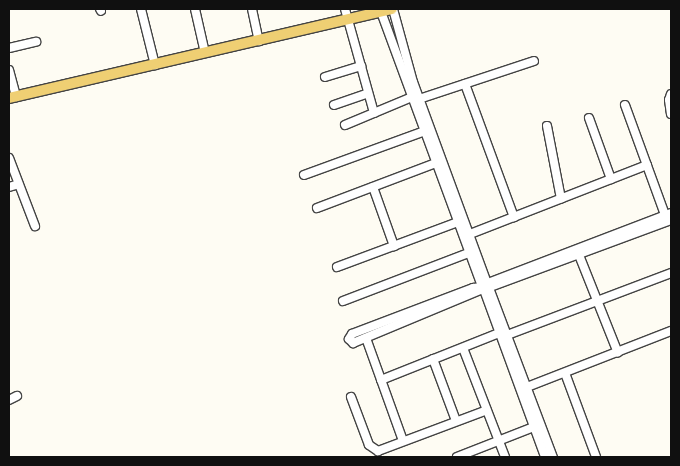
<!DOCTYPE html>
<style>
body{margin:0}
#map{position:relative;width:680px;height:466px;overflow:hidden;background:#fefcf3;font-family:Lora,serif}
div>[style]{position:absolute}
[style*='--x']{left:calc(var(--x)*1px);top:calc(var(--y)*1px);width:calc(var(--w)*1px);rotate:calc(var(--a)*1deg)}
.roads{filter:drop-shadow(1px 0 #434343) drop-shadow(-1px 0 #434343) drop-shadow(0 1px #434343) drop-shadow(0 -1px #434343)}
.minor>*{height:8px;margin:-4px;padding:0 4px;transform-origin:4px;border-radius:4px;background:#fff}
.major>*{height:10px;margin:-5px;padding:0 5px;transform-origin:5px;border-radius:5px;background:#efcf73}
span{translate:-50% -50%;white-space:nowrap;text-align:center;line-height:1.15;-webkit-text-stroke:5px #fff;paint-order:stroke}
.frame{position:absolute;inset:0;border:10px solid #101010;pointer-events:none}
</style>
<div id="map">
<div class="roads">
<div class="minor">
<i style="--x:100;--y:9;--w:2;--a:63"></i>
<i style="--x:141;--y:9;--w:58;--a:76"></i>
<i style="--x:195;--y:9;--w:45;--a:77.2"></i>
<i style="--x:252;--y:9;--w:33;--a:78"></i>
<i style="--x:345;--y:9;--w:108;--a:74.4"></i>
<i style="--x:380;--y:9;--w:295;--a:69.8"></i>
<i style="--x:393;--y:9;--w:76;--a:74.7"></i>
<i style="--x:413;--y:82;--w:214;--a:69.8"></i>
<i style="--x:9;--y:48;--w:28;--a:-13"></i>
<i style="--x:9;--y:70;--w:28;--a:75"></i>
<i style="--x:325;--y:77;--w:38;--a:-17"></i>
<i style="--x:465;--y:84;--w:142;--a:69.8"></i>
<i style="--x:671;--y:94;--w:6;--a:108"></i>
<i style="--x:669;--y:100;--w:14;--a:82"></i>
<i style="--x:419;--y:99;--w:121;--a:-18.3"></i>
<i style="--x:334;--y:105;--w:36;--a:-19"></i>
<i style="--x:625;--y:105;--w:117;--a:70"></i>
<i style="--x:589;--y:118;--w:65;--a:70.2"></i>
<i style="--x:345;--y:125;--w:73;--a:-22.7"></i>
<i style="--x:547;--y:126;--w:74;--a:79.1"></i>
<i style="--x:9;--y:158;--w:73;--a:69.1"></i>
<i style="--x:304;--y:175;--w:129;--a:-20"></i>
<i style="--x:9;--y:187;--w:10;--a:-17"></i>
<i style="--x:373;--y:187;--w:63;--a:70.4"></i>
<i style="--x:317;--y:208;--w:127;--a:-20.7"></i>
<i style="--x:470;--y:234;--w:190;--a:-21.3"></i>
<i style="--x:579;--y:255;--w:105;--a:68.3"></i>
<i style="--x:337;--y:267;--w:129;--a:-20.4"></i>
<i style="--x:488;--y:283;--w:196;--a:-20.9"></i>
<i style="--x:482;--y:287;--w:6;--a:-51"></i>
<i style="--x:486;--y:282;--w:6;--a:45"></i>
<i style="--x:490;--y:286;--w:6;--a:129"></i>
<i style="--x:486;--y:291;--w:6;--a:-135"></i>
<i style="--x:482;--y:287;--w:9;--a:174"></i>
<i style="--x:473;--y:288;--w:129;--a:159.2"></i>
<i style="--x:352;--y:334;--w:6;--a:121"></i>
<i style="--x:349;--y:339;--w:6;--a:45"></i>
<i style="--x:353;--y:343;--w:141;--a:-22.6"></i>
<i style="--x:490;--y:287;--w:193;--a:-20.3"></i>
<i style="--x:489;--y:288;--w:181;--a:69.3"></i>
<i style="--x:484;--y:290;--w:178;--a:69.9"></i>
<i style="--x:343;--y:301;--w:135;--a:-20.9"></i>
<i style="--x:507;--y:335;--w:175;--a:-20.7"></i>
<i style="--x:366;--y:338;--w:109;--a:70.2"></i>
<i style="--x:463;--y:348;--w:117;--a:68.9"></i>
<i style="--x:433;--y:359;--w:66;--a:69.6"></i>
<i style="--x:565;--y:373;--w:90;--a:69.7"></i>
<i style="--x:381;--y:380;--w:127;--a:-21.7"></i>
<i style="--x:527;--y:387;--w:155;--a:-21.3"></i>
<i style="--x:351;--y:397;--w:51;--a:69.4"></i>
<i style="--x:369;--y:445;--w:11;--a:34"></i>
<i style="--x:378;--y:451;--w:116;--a:-20.6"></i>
<i style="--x:9;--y:400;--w:9;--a:-27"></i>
<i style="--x:457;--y:457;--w:83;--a:-21.3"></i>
</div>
<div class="major">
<i style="--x:9;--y:98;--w:393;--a:-13.1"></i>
</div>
</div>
<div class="frame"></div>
</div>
